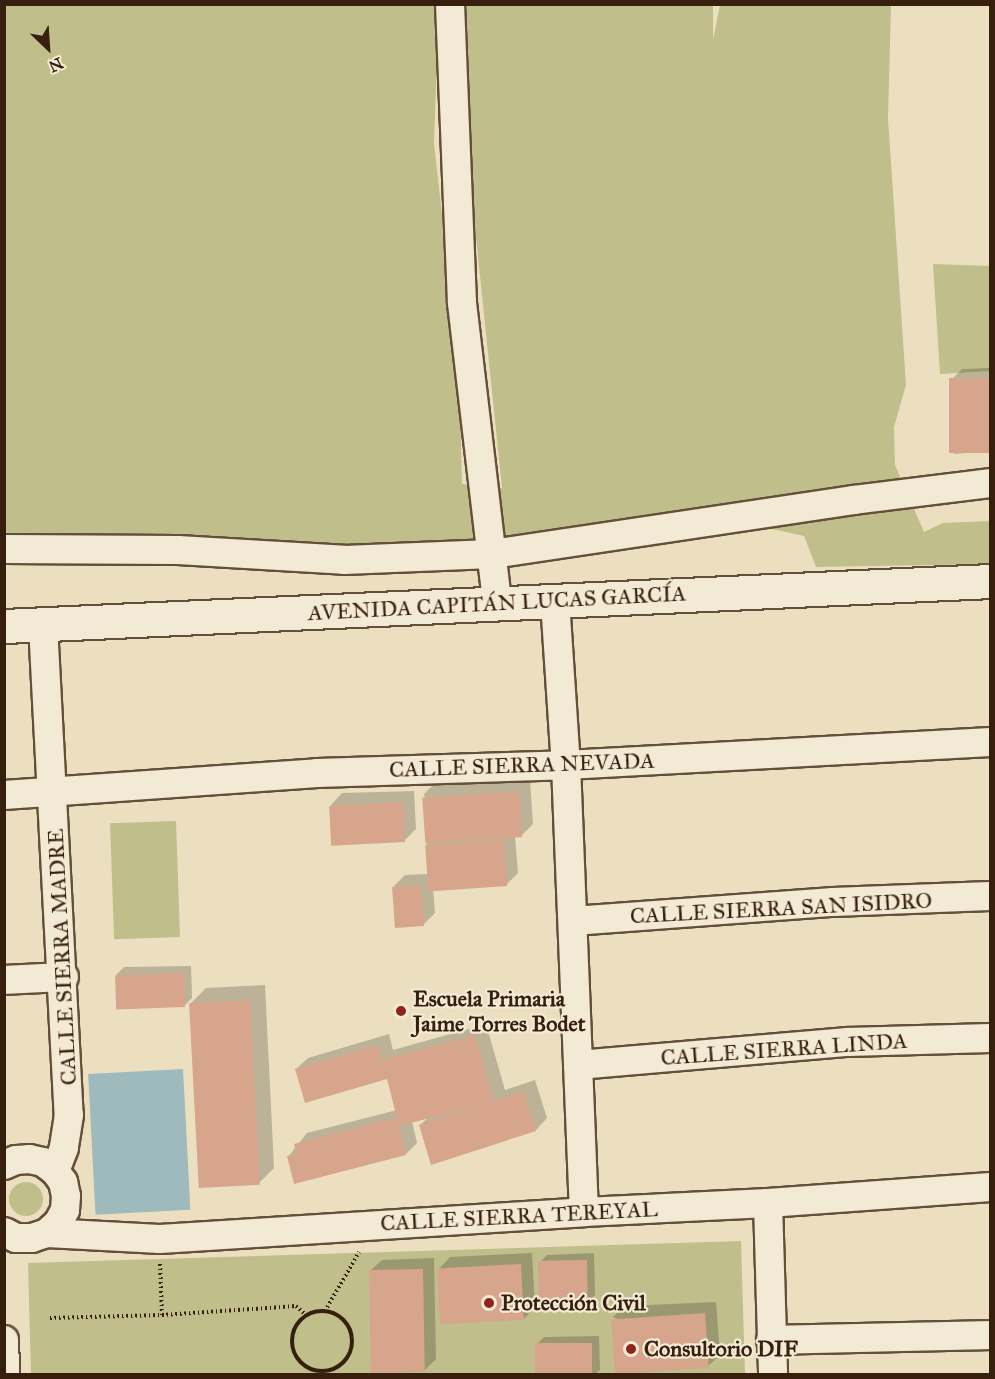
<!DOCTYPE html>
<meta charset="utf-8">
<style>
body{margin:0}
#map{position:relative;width:995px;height:1379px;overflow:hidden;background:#ecdfbf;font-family:"IM FELL Great Primer",serif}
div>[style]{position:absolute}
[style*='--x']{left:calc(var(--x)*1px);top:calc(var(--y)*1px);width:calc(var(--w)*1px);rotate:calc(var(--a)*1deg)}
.green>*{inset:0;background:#c0bf8c;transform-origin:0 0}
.round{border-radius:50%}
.water>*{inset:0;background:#9ebabd;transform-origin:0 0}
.shadow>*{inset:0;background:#0003}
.building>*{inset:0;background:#d7a58b;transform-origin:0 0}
.path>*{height:4px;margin-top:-2px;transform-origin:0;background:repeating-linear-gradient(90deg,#371f0d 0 1.5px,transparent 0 4.5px)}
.path>.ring{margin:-2px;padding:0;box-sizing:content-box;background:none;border:4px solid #371f0d;border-radius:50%}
.roads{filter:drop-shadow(2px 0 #644f3a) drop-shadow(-2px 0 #644f3a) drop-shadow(0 2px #644f3a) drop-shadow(0 -2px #644f3a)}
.street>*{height:28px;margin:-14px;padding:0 14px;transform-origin:14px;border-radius:14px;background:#f3ead5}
.secondary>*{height:33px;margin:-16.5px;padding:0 16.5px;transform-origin:16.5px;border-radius:16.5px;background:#f3ead5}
.dots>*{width:16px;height:16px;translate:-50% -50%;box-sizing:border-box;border:3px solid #f3ead5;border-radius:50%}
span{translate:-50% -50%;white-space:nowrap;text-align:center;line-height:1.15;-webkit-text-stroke:4.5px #f3ead5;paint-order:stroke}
.street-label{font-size:22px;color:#371f0d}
.poi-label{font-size:22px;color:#371f0d;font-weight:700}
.left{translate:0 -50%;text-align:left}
.frame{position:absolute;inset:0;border:6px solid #371f0d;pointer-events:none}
.north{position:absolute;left:18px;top:18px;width:60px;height:60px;-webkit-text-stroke:4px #f3ead5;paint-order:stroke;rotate:155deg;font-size:16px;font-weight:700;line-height:24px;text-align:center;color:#371f0d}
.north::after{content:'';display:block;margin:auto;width:21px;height:27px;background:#371f0d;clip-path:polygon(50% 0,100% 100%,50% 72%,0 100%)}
</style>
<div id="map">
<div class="green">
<i style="clip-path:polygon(4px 5px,439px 5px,434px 143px,459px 366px,462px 484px,502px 488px,456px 44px,456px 5px,713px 5px,713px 40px,720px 5px,891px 5px,888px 118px,906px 385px,894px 427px,895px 465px,924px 532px,943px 523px,990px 521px,990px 564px,816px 567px,804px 536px,708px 515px,458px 550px,5px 540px)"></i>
<i style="clip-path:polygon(933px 264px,990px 266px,990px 371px,940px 374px)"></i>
<i style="left:176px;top:821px;width:116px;height:66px;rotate:88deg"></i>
<i class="round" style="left:9px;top:1182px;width:34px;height:34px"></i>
<i style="clip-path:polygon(741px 1241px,745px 1374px,31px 1374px,28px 1263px)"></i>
</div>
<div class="water">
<i style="left:183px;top:1069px;width:141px;height:95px;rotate:87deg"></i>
</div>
<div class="shadow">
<i style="clip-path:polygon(990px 368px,990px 451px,954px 454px,950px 381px,962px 369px)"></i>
<i style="clip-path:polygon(530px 780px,533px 824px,522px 835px,515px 836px,518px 873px,506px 885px,433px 888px,435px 913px,423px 925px,394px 886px,405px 875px,429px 874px,426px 845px,432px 839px,424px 794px,435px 783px)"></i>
<i style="clip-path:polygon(414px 791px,416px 829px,404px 841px,331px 805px,342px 793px)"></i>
<i style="clip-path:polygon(191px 966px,192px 998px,184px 1006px,116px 975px,124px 967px)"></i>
<i style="clip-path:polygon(265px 985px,274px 1168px,259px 1183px,191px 1003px,206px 988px)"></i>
<i style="clip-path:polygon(486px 1024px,505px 1090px,535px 1080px,547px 1118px,536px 1130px,420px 1125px,429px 1117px,412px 1121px,417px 1143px,406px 1154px,288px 1157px,307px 1133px,397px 1110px,388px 1077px,296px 1069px,308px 1058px,389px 1034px,393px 1050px)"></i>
<i style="clip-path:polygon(532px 1253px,535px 1307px,524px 1319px,439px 1269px,450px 1257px)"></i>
<i style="clip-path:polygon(594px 1253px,595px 1295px,588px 1303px,540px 1262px,547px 1255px)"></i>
<i style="clip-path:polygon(434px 1258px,436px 1359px,424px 1371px,370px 1271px,382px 1260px)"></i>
<i style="clip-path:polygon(716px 1302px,720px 1355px,708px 1366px,613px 1317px,625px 1306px)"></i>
<i style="clip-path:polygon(599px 1336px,600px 1370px,595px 1374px,537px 1374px,536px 1345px,544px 1337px)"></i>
</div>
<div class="building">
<i style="left:990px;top:378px;width:75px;height:41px;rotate:90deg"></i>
<i style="left:519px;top:791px;width:46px;height:97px;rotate:86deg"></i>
<i style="left:403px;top:802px;width:40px;height:74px;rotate:87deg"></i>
<i style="left:504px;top:840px;width:46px;height:79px;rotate:86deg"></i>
<i style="left:421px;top:885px;width:41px;height:29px;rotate:86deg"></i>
<i style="left:184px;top:973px;width:34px;height:69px;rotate:88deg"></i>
<i style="left:250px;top:1000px;width:185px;height:61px;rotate:87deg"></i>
<i style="clip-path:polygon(475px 1035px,493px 1101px,524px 1091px,536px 1131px,431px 1165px,419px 1125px,480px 1105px,399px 1126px,406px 1155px,294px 1184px,287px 1156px,296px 1154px,294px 1144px,394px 1118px,399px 1126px,387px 1079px,305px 1103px,295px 1069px,377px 1045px,382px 1060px)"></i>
<i style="left:587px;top:1260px;width:44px;height:49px;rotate:89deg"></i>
<i style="left:521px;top:1264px;width:56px;height:84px;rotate:87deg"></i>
<i style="left:423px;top:1269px;width:103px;height:54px;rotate:89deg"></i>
<i style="left:705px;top:1313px;width:55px;height:94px;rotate:86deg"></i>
<i style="left:592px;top:1343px;width:31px;height:57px;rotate:90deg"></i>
</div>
<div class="path">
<i class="ring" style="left:292px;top:1311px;width:56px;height:56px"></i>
<i style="--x:325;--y:1311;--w:68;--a:-60"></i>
<i style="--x:162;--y:1315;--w:134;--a:-3.8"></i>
<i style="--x:296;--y:1306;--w:13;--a:42"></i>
<i style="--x:50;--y:1318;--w:112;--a:-1.5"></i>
<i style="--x:162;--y:1315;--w:51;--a:-92.2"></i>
</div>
<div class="roads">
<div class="street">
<i style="--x:450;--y:4;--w:299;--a:87.7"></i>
<i style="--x:462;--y:303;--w:302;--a:83.3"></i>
<i style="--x:4;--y:549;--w:174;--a:0.3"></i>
<i style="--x:178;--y:550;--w:166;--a:3.4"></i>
<i style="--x:344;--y:560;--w:148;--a:-2.3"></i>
<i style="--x:492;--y:554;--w:366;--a:-8.5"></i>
<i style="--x:854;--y:500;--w:137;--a:-7.1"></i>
<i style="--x:555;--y:601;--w:164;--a:86.2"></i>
<i style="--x:566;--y:765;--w:447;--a:87.7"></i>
<i style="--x:43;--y:625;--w:491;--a:87"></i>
<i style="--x:69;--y:1115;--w:33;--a:99"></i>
<i style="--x:64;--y:1148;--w:25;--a:111"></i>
<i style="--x:4;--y:795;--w:314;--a:-4"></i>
<i style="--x:317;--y:773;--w:249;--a:-1.8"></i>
<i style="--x:566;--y:765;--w:425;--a:-3.1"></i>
<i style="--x:573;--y:921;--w:261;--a:-4.2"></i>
<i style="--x:833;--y:902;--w:157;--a:-2.2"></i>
<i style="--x:4;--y:980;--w:60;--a:-2.9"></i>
<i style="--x:578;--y:1065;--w:271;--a:-4.9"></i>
<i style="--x:848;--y:1042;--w:142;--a:-1.6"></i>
<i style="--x:4;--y:1165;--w:13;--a:-23"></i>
<i style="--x:16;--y:1160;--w:13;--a:-4"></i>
<i style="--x:29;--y:1159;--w:14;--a:12"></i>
<i style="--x:43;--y:1162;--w:15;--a:37"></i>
<i style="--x:55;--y:1171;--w:14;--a:54"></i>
<i style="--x:63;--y:1182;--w:14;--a:78"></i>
<i style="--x:66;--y:1196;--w:14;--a:94"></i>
<i style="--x:65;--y:1210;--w:15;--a:118"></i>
<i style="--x:58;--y:1223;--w:15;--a:138"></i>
<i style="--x:47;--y:1233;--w:16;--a:162"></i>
<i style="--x:32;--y:1238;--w:16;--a:180"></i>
<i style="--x:16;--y:1238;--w:13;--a:-153"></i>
<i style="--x:768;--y:1203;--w:171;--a:88.3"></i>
<i style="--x:47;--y:1233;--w:113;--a:3"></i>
<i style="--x:160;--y:1239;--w:425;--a:-3.6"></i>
<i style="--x:584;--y:1212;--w:184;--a:-2.8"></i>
<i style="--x:768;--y:1203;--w:223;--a:-4.1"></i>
<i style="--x:4;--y:1340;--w:34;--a:88"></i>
<i style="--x:771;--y:1340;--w:219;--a:-1.3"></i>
</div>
<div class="secondary">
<i style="--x:4;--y:626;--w:987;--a:-2.61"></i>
</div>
</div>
<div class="dots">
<i style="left:401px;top:1011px;background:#8f2418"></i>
<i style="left:489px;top:1303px;background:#8f2418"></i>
<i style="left:631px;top:1349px;background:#8f2418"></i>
</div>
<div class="street-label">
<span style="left:497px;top:603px;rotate:-3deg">AVENIDA CAPITÁN LUCAS GARCÍA</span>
<span style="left:522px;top:765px;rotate:-2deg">CALLE SIERRA NEVADA</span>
<span style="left:781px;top:908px;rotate:-3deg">CALLE SIERRA SAN ISIDRO</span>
<span style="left:62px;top:957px;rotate:-93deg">CALLE SIERRA MADRE</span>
<span style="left:784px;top:1049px;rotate:-4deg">CALLE SIERRA LINDA</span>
<span style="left:519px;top:1216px;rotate:-3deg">CALLE SIERRA TEREYAL</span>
</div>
<div class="poi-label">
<span class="left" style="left:413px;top:1011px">Escuela Primaria<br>Jaime Torres Bodet</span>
<span class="left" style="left:501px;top:1303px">Protección Civil</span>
<span class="left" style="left:644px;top:1349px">Consultorio DIF</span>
</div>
<div class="frame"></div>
<div class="north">N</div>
</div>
